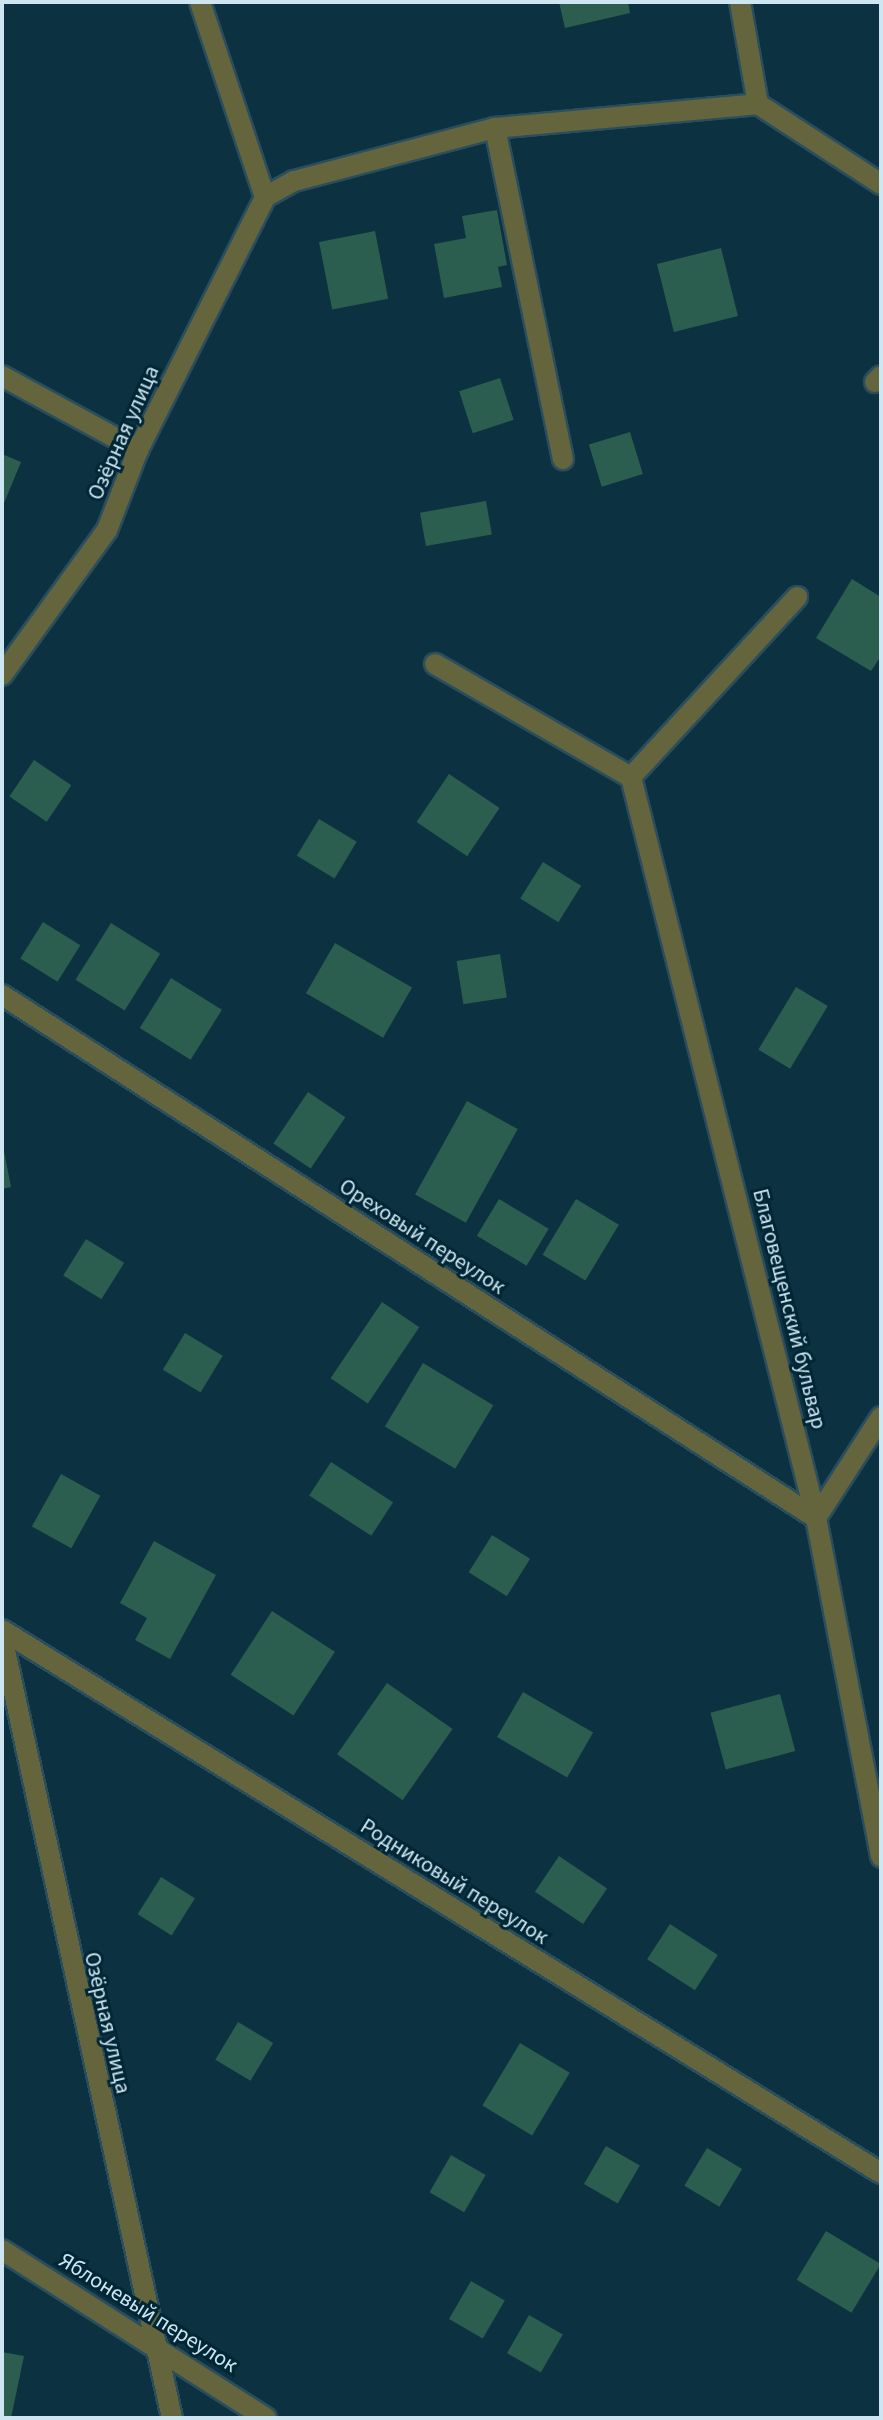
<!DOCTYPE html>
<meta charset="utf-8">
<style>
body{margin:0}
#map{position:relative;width:883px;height:2420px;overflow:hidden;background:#0c3141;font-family:"Source Sans 3",sans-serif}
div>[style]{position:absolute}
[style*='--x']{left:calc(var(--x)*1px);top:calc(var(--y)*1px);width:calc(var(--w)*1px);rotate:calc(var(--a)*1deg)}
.building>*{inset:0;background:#2b5e4e;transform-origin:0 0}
.roads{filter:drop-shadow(2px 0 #2b4e5d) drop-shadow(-2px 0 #2b4e5d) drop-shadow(0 2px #2b4e5d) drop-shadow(0 -2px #2b4e5d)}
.street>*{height:20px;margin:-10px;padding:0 10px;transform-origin:10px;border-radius:10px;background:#64653d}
span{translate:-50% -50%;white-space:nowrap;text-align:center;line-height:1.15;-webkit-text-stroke:6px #012736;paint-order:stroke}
.street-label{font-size:22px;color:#cde6f2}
.frame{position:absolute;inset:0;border:4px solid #cde6f2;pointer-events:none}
</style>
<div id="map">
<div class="building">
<i style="clip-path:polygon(559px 2px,628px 2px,630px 13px,565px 28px)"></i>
<i style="clip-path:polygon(497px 210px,507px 265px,498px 267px,502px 287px,444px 298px,434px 244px,466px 238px,462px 216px)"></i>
<i style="left:375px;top:231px;width:69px;height:57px;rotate:79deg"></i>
<i style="left:721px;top:248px;width:70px;height:66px;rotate:76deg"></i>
<i style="left:500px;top:378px;width:44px;height:43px;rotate:72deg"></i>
<i style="left:630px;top:432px;width:44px;height:43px;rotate:73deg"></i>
<i style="clip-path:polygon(2px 454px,21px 462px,2px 508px)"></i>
<i style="left:486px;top:501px;width:34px;height:67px;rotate:80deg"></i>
<i style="clip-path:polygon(852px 579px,881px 597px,881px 656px,871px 671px,816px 638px)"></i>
<i style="left:34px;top:760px;width:45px;height:44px;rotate:34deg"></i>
<i style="left:449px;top:774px;width:61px;height:58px;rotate:34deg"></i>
<i style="left:319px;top:819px;width:44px;height:43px;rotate:31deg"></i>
<i style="left:543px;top:862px;width:45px;height:43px;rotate:32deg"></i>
<i style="left:43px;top:922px;width:44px;height:43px;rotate:32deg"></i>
<i style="left:111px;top:923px;width:58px;height:67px;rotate:32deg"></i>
<i style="left:335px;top:943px;width:89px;height:58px;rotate:30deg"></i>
<i style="left:500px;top:954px;width:44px;height:44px;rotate:81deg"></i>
<i style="left:171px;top:978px;width:60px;height:59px;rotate:32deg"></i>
<i style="left:796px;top:987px;width:37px;height:73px;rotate:31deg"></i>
<i style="left:308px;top:1092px;width:45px;height:62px;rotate:34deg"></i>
<i style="left:467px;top:1101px;width:58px;height:107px;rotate:29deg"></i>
<i style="clip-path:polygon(2px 1141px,11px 1187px,2px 1189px)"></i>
<i style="left:499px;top:1199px;width:58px;height:43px;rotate:31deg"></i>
<i style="left:576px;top:1199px;width:50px;height:65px;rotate:31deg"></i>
<i style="left:86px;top:1239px;width:45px;height:43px;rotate:32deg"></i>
<i style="left:382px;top:1302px;width:45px;height:92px;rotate:34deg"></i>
<i style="left:185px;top:1333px;width:44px;height:43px;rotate:31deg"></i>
<i style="left:423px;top:1363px;width:82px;height:74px;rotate:31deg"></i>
<i style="left:331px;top:1462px;width:74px;height:40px;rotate:33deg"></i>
<i style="left:61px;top:1474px;width:45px;height:60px;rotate:29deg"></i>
<i style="left:492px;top:1535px;width:45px;height:44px;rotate:32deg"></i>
<i style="clip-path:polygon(154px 1541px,216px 1575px,170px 1659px,135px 1640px,147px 1618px,120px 1603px)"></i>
<i style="left:272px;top:1611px;width:75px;height:76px;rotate:33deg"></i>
<i style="left:387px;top:1683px;width:80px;height:87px;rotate:35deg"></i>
<i style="left:523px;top:1692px;width:81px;height:52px;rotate:30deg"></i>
<i style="left:780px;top:1694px;width:59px;height:72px;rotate:75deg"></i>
<i style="left:559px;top:1856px;width:58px;height:43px;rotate:34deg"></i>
<i style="left:161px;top:1877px;width:40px;height:44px;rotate:32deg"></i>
<i style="left:670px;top:1924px;width:57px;height:42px;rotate:33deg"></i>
<i style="left:238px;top:2022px;width:41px;height:44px;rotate:31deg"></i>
<i style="left:520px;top:2043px;width:58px;height:73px;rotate:31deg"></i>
<i style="left:606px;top:2146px;width:39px;height:44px;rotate:30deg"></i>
<i style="left:707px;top:2148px;width:41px;height:44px;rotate:31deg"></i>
<i style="left:451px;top:2155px;width:40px;height:43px;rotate:30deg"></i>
<i style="left:826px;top:2231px;width:64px;height:57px;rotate:31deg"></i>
<i style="left:471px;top:2281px;width:39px;height:44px;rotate:30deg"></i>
<i style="left:529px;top:2315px;width:39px;height:44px;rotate:30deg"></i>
<i style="clip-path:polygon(2px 2352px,24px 2356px,11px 2418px,2px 2418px)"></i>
</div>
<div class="roads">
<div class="street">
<i style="--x:200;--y:2;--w:206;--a:71.6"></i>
<i style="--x:740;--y:2;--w:104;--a:80"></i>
<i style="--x:495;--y:128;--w:338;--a:78.4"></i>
<i style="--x:265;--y:197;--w:33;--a:-29"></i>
<i style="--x:294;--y:181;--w:208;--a:-14.8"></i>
<i style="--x:495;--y:128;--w:264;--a:-5.2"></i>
<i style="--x:758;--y:104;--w:147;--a:33"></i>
<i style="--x:2;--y:376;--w:155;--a:28.6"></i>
<i style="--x:875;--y:382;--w:8;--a:-45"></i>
<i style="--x:435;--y:664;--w:226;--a:30"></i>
<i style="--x:2;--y:675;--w:179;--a:-54.1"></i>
<i style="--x:107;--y:530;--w:86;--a:-68.8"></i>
<i style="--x:138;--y:450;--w:283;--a:-63.3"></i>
<i style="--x:631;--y:777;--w:764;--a:75.98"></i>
<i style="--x:816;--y:1518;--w:345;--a:79.1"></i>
<i style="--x:631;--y:777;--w:245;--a:-47.3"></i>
<i style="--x:2;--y:995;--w:968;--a:32.72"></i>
<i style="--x:816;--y:1518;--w:120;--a:-57.2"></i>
<i style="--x:2;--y:1630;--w:1033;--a:31.71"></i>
<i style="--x:2;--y:1637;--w:799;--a:77.72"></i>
<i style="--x:2;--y:2250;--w:313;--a:32.5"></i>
</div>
</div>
<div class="street-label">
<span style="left:124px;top:433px;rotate:-66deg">Озёрная улица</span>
<span style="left:422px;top:1237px;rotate:33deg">Ореховый переулок</span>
<span style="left:789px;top:1309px;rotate:76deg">Благовещенский бульвар</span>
<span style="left:454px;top:1882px;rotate:32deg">Родниковый переулок</span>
<span style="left:107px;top:2023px;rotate:77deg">Озёрная улица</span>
<span style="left:148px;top:2313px;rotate:32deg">Яблоневый переулок</span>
</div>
<div class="frame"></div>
</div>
